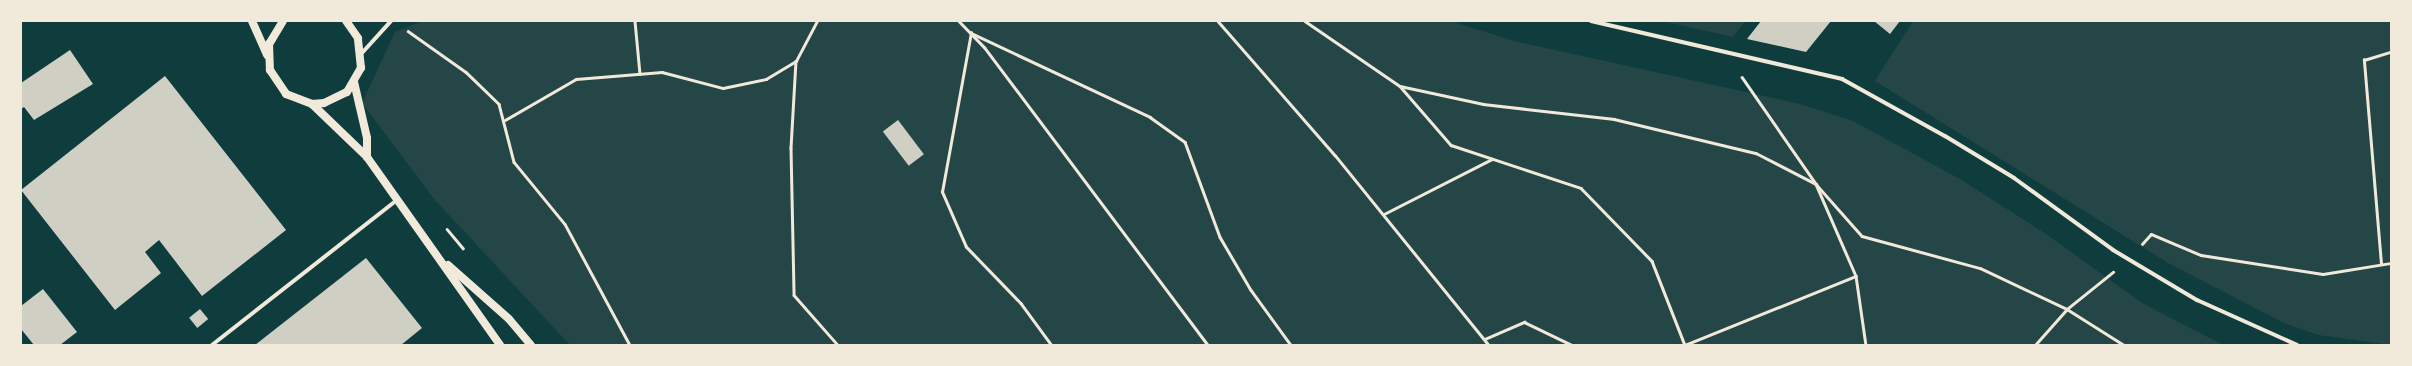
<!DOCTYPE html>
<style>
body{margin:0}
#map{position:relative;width:2412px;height:366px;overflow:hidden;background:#0f3d3e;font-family:"Golos Text",sans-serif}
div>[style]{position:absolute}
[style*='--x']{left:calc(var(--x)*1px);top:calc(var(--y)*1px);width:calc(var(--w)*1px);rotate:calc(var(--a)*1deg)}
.green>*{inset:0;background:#244646}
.building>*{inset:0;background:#cfcfc3;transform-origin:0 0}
.path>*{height:2.5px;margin:-1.25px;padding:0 1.25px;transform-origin:1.25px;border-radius:1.25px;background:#f1e9da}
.minor>*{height:4px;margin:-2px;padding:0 2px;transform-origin:2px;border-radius:2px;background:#f1e9da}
.secondary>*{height:8px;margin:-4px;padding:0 4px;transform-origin:4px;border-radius:4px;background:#f1e9da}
span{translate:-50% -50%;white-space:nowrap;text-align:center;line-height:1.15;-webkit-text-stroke:3.5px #f1e9da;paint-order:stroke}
.frame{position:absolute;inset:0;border:22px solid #f1e9da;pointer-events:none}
</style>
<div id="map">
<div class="green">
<i style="clip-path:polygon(423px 21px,1450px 21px,1514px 41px,1800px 104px,1853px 121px,1960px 179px,2043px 232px,2142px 303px,2223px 345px,570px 345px,435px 200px,362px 103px,395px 32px)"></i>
<i style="clip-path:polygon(1662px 21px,1745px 21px,1733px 37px)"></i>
<i style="clip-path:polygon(1913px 21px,2391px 21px,2391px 345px,2318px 335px,2284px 323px,2168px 263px,1875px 81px)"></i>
</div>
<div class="building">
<i style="clip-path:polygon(1761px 21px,1831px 21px,1806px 52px,1747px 39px)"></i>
<i style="clip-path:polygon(1874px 21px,1900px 21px,1890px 34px)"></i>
<i style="clip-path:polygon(70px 50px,93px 84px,34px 120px,24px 107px,21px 109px,21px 83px)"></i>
<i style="clip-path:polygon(165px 76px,286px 230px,202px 296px,159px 240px,145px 252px,161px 273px,115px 310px,21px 190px)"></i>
<i style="left:898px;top:120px;width:43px;height:19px;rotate:53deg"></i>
<i style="clip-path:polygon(366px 258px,422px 328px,401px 345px,255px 345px)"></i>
<i style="clip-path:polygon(43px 289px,77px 332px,60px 345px,34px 345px,21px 329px,21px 306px)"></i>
<i style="left:200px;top:309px;width:13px;height:14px;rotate:51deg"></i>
</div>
<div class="path">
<i style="--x:635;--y:21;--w:53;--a:84.6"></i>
<i style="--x:959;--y:21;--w:37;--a:46"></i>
<i style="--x:985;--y:48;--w:371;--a:53.1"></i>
<i style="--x:1218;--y:21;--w:178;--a:48.9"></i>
<i style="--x:1335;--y:155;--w:245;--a:51"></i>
<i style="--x:1305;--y:21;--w:115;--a:34.4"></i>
<i style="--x:1400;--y:86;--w:85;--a:12.2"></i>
<i style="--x:1483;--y:104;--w:132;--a:6.5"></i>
<i style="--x:1614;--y:119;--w:146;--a:13.5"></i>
<i style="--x:1756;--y:153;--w:68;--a:27.3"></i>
<i style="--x:1816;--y:184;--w:69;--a:48.5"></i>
<i style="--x:1862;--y:236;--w:122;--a:15.2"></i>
<i style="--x:1980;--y:268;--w:96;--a:25.2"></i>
<i style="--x:2067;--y:309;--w:59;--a:-38.8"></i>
<i style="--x:408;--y:31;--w:71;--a:35.3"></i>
<i style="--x:466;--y:72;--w:46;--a:44.1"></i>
<i style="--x:499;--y:104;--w:60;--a:75.5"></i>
<i style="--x:514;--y:162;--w:80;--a:50.6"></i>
<i style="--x:565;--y:224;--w:137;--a:61.8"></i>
<i style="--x:796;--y:61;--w:87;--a:93.3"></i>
<i style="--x:791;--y:148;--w:147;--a:88.8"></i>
<i style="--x:794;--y:295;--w:67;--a:48.7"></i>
<i style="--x:1742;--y:77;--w:130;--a:55.3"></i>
<i style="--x:1816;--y:184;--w:100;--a:66.5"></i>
<i style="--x:1856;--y:276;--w:70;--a:81.8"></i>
<i style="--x:1400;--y:86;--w:78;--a:49.2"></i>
<i style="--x:1451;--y:145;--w:137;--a:18.3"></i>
<i style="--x:1581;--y:188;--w:102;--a:45.8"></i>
<i style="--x:1652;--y:261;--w:90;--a:68.6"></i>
<i style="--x:505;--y:120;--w:82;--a:-30"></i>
<i style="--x:576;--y:79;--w:86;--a:-4.7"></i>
<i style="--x:662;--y:72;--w:63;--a:14.7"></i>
<i style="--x:723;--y:88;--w:44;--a:-11.8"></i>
<i style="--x:766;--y:79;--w:35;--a:-31"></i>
<i style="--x:796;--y:61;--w:45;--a:-62.3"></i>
<i style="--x:1384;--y:214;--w:121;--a:-27"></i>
<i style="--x:447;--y:229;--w:25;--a:50"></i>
<i style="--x:2142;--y:244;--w:13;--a:-48"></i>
<i style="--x:2151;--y:234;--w:54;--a:22.8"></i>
<i style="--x:2201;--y:255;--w:123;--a:8.9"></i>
<i style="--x:2323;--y:274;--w:69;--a:-9.2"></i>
<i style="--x:2381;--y:264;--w:205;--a:-94.8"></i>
<i style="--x:2364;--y:60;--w:28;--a:-17"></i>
<i style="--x:1485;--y:339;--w:43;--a:-23.6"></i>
<i style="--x:1524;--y:322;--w:53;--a:25.6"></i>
<i style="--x:1051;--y:345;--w:51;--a:-126.2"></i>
<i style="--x:1021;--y:304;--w:79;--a:-134"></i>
<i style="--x:966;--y:247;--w:60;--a:-113.6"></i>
<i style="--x:942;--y:192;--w:162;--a:-79.7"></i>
<i style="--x:971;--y:33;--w:198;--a:25.1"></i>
<i style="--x:1150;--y:117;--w:43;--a:35.5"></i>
<i style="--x:1185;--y:142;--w:101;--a:69.8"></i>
<i style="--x:1220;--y:237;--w:61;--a:59.7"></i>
<i style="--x:1251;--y:290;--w:68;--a:54"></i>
<i style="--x:1685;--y:345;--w:184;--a:-22"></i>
<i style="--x:2035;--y:345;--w:48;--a:-48.4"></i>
<i style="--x:2067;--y:309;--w:67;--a:32.3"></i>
</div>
<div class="minor">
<i style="--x:1591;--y:21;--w:258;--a:13"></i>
<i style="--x:1842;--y:79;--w:118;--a:29"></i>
<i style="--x:1945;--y:136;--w:81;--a:31.3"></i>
<i style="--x:2014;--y:178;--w:122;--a:36"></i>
<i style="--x:2113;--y:250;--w:98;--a:30.8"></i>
<i style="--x:2197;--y:300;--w:110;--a:24.2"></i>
<i style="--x:362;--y:53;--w:43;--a:-47.8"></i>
<i style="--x:212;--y:345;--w:235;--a:-38.1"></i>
</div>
<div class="secondary">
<i style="--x:252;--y:21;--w:37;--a:66"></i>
<i style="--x:283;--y:21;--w:27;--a:121"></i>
<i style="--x:269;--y:44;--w:26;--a:88"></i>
<i style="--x:270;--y:70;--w:29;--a:56"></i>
<i style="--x:286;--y:94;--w:28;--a:21"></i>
<i style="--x:312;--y:104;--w:12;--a:-5"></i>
<i style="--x:324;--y:103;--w:25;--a:-26"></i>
<i style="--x:347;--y:92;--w:28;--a:-60"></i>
<i style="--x:361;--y:68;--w:30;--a:-96"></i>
<i style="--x:358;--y:38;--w:21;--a:-125"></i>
<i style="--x:354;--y:82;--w:57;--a:76.9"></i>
<i style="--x:367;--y:138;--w:19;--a:90"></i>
<i style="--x:312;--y:104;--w:76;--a:43.9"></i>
<i style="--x:367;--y:157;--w:230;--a:54.7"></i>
<i style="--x:448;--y:265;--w:81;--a:41.5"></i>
<i style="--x:509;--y:319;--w:34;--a:50"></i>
</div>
<div class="frame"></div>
</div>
